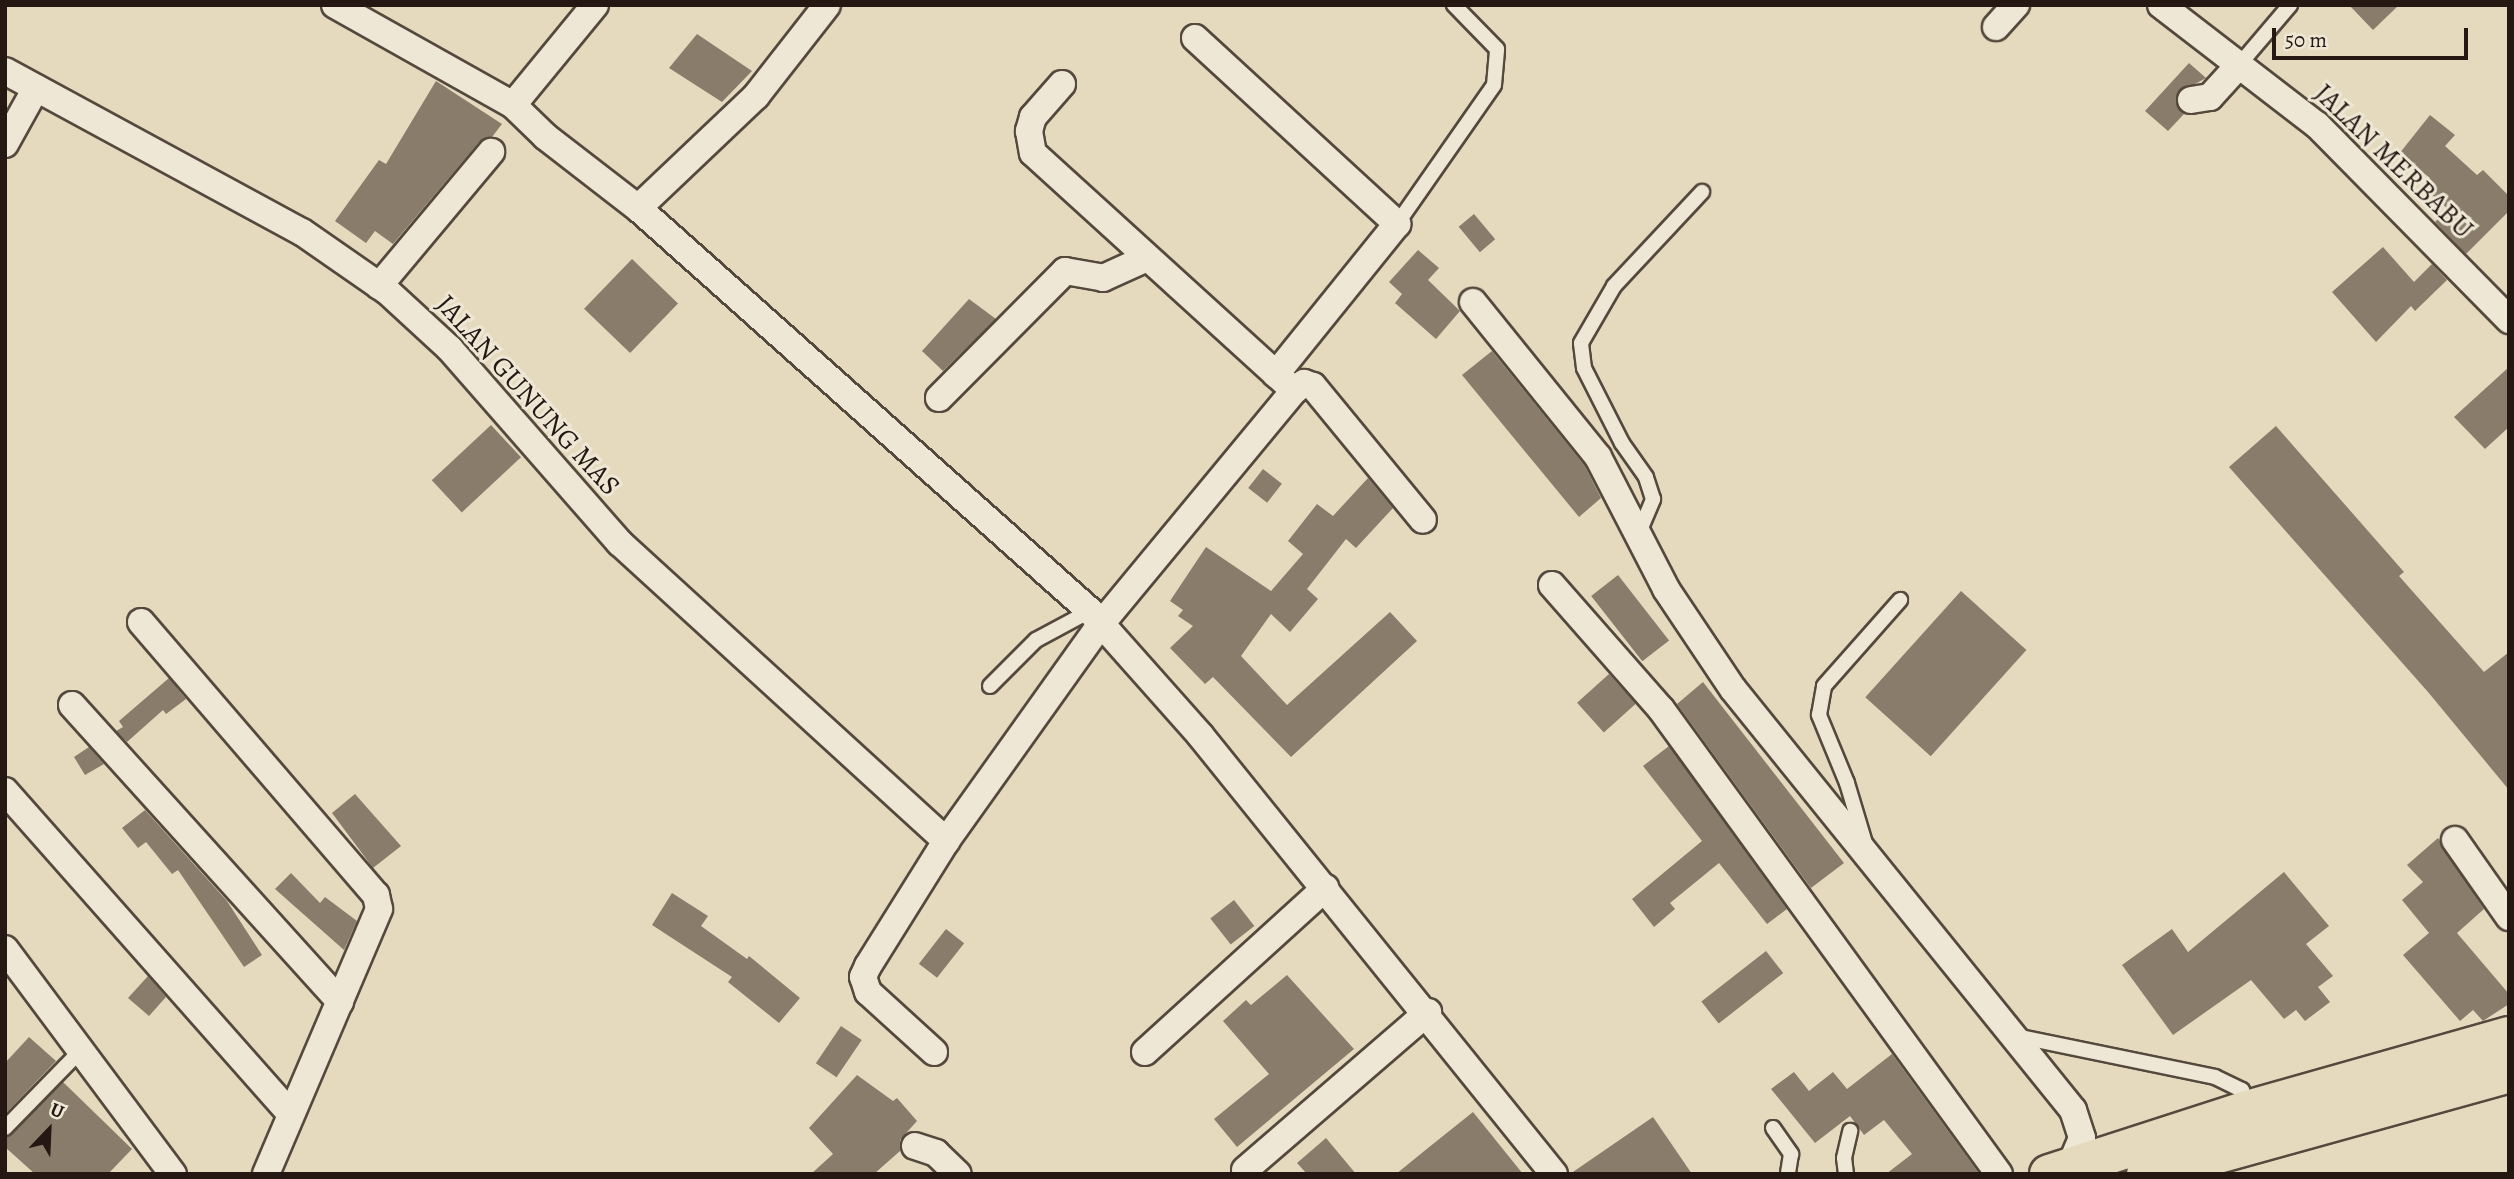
<!DOCTYPE html>
<style>
body{margin:0}
#map{position:relative;width:2514px;height:1179px;overflow:hidden;background:#e5dabe;font-family:Alegreya,serif}
div>[style]{position:absolute}
[style*='--x']{left:calc(var(--x)*1px);top:calc(var(--y)*1px);width:calc(var(--w)*1px);rotate:calc(var(--a)*1deg)}
.building>*{inset:0;background:#897c6b;transform-origin:0 0}
.roads{filter:drop-shadow(2px 0 #55483d) drop-shadow(-2px 0 #55483d) drop-shadow(0 2px #55483d) drop-shadow(0 -2px #55483d)}
.service>*{height:14px;margin:-7px;padding:0 7px;transform-origin:7px;border-radius:7px;background:#eee7d5}
.minor>*{height:26px;margin:-13px;padding:0 13px;transform-origin:13px;border-radius:13px;background:#eee7d5}
.primary>*{height:38px;margin:-19px;padding:0 19px;transform-origin:19px;border-radius:19px;background:#e5dabe}
span{translate:-50% -50%;white-space:nowrap;text-align:center;line-height:1.15;-webkit-text-stroke:6px #eee7d5;paint-order:stroke}
.street-label{font-size:28px;color:#251712}
.frame{position:absolute;inset:0;border:7px solid #251712;pointer-events:none}
.north{position:absolute;left:14px;top:1095px;width:70px;height:70px;-webkit-text-stroke:5px #eee7d5;paint-order:stroke;rotate:23deg;font-size:19px;font-weight:700;line-height:28px;text-align:center;color:#251712}
.north::after{content:'';display:block;margin:auto;width:24px;height:32px;background:#251712;clip-path:polygon(50% 0,100% 100%,50% 72%,0 100%)}
.scale{position:absolute;left:2272px;top:28px;width:196px;height:32px;box-sizing:border-box;border:4px solid #251712;border-top:0;padding-left:9px;font-size:21px;line-height:24px;white-space:nowrap;color:#251712;-webkit-text-stroke:5px #eee7d5;paint-order:stroke}
</style>
<div id="map">
<div class="building">
<i style="clip-path:polygon(2349px 5px,2399px 5px,2373px 30px)"></i>
<i style="clip-path:polygon(697px 34px,752px 71px,722px 102px,669px 68px)"></i>
<i style="clip-path:polygon(2189px 63px,2206px 78px,2177px 94px,2176px 103px,2184px 114px,2168px 131px,2145px 111px)"></i>
<i style="clip-path:polygon(436px 81px,502px 124px,492px 137px,479px 142px,393px 244px,375px 231px,366px 243px,335px 221px,379px 160px,386px 164px)"></i>
<i style="clip-path:polygon(2430px 115px,2455px 135px,2445px 146px,2477px 175px,2483px 170px,2509px 196px,2509px 211px,2466px 254px,2435px 222px,2448px 209px,2422px 186px,2430px 178px,2399px 154px)"></i>
<i style="left:1474px;top:214px;width:33px;height:20px;rotate:50deg"></i>
<i style="clip-path:polygon(2383px 247px,2414px 282px,2432px 264px,2447px 280px,2415px 311px,2411px 306px,2376px 342px,2332px 292px)"></i>
<i style="clip-path:polygon(1418px 250px,1439px 268px,1428px 280px,1460px 311px,1436px 339px,1395px 303px,1402px 294px,1389px 282px)"></i>
<i style="left:632px;top:259px;width:64px;height:69px;rotate:44deg"></i>
<i style="clip-path:polygon(969px 299px,996px 319px,943px 371px,922px 351px)"></i>
<i style="clip-path:polygon(1492px 351px,1585px 466px,1601px 498px,1579px 517px,1462px 375px)"></i>
<i style="clip-path:polygon(2509px 367px,2509px 427px,2485px 449px,2454px 417px)"></i>
<i style="left:491px;top:425px;width:44px;height:81px;rotate:47deg"></i>
<i style="clip-path:polygon(2276px 426px,2404px 572px,2399px 576px,2484px 672px,2509px 652px,2509px 790px,2428px 692px,2229px 467px)"></i>
<i style="left:1263px;top:469px;width:24px;height:24px;rotate:38deg"></i>
<i style="clip-path:polygon(1368px 478px,1393px 508px,1356px 548px,1346px 539px,1307px 589px,1318px 599px,1290px 632px,1271px 614px,1241px 656px,1287px 705px,1390px 612px,1417px 641px,1291px 757px,1213px 677px,1205px 684px,1170px 648px,1193px 626px,1178px 616px,1183px 610px,1170px 601px,1206px 547px,1271px 591px,1303px 554px,1288px 541px,1317px 504px,1333px 516px)"></i>
<i style="left:1618px;top:575px;width:83px;height:34px;rotate:52deg"></i>
<i style="left:1961px;top:591px;width:88px;height:143px;rotate:42deg"></i>
<i style="left:1609px;top:674px;width:40px;height:43px;rotate:48deg"></i>
<i style="clip-path:polygon(169px 678px,186px 699px,166px 714px,163px 710px,127px 742px,116px 731px,123px 727px,119px 721px)"></i>
<i style="clip-path:polygon(1703px 682px,1844px 863px,1811px 888px,1677px 704px)"></i>
<i style="clip-path:polygon(1669px 746px,1787px 909px,1767px 924px,1719px 863px,1670px 903px,1675px 909px,1654px 927px,1632px 899px,1702px 841px,1643px 766px)"></i>
<i style="clip-path:polygon(89px 747px,104px 764px,85px 775px,74px 757px)"></i>
<i style="clip-path:polygon(355px 794px,401px 846px,373px 868px,332px 813px)"></i>
<i style="clip-path:polygon(145px 810px,227px 901px,262px 955px,244px 967px,178px 870px,172px 874px,146px 842px,138px 848px,122px 828px)"></i>
<i style="clip-path:polygon(2438px 838px,2484px 909px,2457px 933px,2509px 994px,2509px 1004px,2483px 1021px,2473px 1010px,2460px 1021px,2403px 955px,2429px 933px,2402px 900px,2423px 882px,2407px 865px)"></i>
<i style="clip-path:polygon(2284px 872px,2329px 926px,2306px 944px,2333px 976px,2318px 987px,2330px 1002px,2305px 1021px,2296px 1010px,2284px 1019px,2251px 980px,2173px 1035px,2122px 965px,2172px 929px,2188px 952px)"></i>
<i style="clip-path:polygon(291px 873px,320px 903px,325px 897px,357px 921px,344px 950px,275px 889px)"></i>
<i style="clip-path:polygon(672px 893px,708px 916px,701px 926px,747px 959px,749px 956px,800px 998px,779px 1023px,728px 982px,732px 977px,652px 925px)"></i>
<i style="left:1234px;top:900px;width:33px;height:30px;rotate:52deg"></i>
<i style="left:946px;top:929px;width:23px;height:44px;rotate:38deg"></i>
<i style="left:1766px;top:951px;width:28px;height:82px;rotate:52deg"></i>
<i style="clip-path:polygon(1287px 975px,1354px 1049px,1237px 1147px,1214px 1119px,1269px 1074px,1223px 1021px,1246px 1000px,1251px 1005px)"></i>
<i style="clip-path:polygon(148px 976px,166px 997px,149px 1016px,128px 998px)"></i>
<i style="left:841px;top:1026px;width:25px;height:45px;rotate:34deg"></i>
<i style="clip-path:polygon(29px 1037px,56px 1061px,5px 1114px,5px 1063px)"></i>
<i style="clip-path:polygon(1892px 1054px,1978px 1172px,1977px 1174px,1886px 1174px,1912px 1154px,1884px 1120px,1864px 1135px,1850px 1116px,1815px 1143px,1771px 1089px,1794px 1072px,1809px 1091px,1833px 1072px,1847px 1089px)"></i>
<i style="clip-path:polygon(857px 1075px,893px 1101px,897px 1098px,917px 1121px,900px 1140px,900px 1151px,874px 1174px,811px 1174px,833px 1154px,809px 1128px)"></i>
<i style="clip-path:polygon(63px 1082px,132px 1149px,108px 1174px,35px 1174px,5px 1147px,5px 1137px)"></i>
<i style="clip-path:polygon(1473px 1112px,1523px 1174px,1396px 1174px,1428px 1148px)"></i>
<i style="clip-path:polygon(1653px 1117px,1692px 1174px,1570px 1174px)"></i>
<i style="clip-path:polygon(1326px 1138px,1356px 1174px,1307px 1174px,1297px 1163px)"></i>
</div>
<div class="roads">
<div class="service">
<i style="--x:2239;--y:65;--w:79;--a:-49.6"></i>
<i style="--x:1397;--y:224;--w:169;--a:-55.1"></i>
<i style="--x:1494;--y:85;--w:36;--a:-85"></i>
<i style="--x:1497;--y:49;--w:62;--a:-134.3"></i>
<i style="--x:1638;--y:535;--w:39;--a:-67"></i>
<i style="--x:1653;--y:499;--w:23;--a:-108"></i>
<i style="--x:1646;--y:477;--w:42;--a:-125.2"></i>
<i style="--x:1622;--y:443;--w:84;--a:-116.9"></i>
<i style="--x:1584;--y:368;--w:25;--a:-97"></i>
<i style="--x:1581;--y:343;--w:66;--a:-59.9"></i>
<i style="--x:1614;--y:286;--w:129;--a:-46.9"></i>
<i style="--x:990;--y:686;--w:65;--a:-45"></i>
<i style="--x:1036;--y:640;--w:61;--a:-28.2"></i>
<i style="--x:1865;--y:843;--w:63;--a:-106.7"></i>
<i style="--x:1847;--y:783;--w:74;--a:-112.4"></i>
<i style="--x:1819;--y:715;--w:29;--a:-80"></i>
<i style="--x:1824;--y:686;--w:115;--a:-48.5"></i>
<i style="--x:2016;--y:1036;--w:203;--a:11.6"></i>
<i style="--x:2215;--y:1077;--w:30;--a:26"></i>
<i style="--x:2242;--y:1090;--w:20;--a:75"></i>
<i style="--x:5;--y:1128;--w:110;--a:-45.7"></i>
<i style="--x:1773;--y:1128;--w:32;--a:55"></i>
<i style="--x:1791;--y:1154;--w:20;--a:99"></i>
<i style="--x:1846;--y:1174;--w:16;--a:-97"></i>
<i style="--x:1844;--y:1158;--w:28;--a:-77"></i>
</div>
<div class="minor">
<i style="--x:335;--y:5;--w:204;--a:29.3"></i>
<i style="--x:595;--y:5;--w:129;--a:129.4"></i>
<i style="--x:513;--y:105;--w:46;--a:44.1"></i>
<i style="--x:546;--y:137;--w:116;--a:37.7"></i>
<i style="--x:638;--y:208;--w:606;--a:41.72"></i>
<i style="--x:1090;--y:611;--w:166;--a:48.4"></i>
<i style="--x:1200;--y:735;--w:564;--a:51.12"></i>
<i style="--x:2161;--y:5;--w:197;--a:37.6"></i>
<i style="--x:2317;--y:125;--w:274;--a:45.4"></i>
<i style="--x:1996;--y:27;--w:30;--a:-48"></i>
<i style="--x:1195;--y:38;--w:275;--a:42.6"></i>
<i style="--x:1397;--y:224;--w:193;--a:128.9"></i>
<i style="--x:5;--y:71;--w:338;--a:28.5"></i>
<i style="--x:302;--y:232;--w:103;--a:34.8"></i>
<i style="--x:387;--y:291;--w:86;--a:42.6"></i>
<i style="--x:450;--y:349;--w:258;--a:48.8"></i>
<i style="--x:620;--y:543;--w:442;--a:42.4"></i>
<i style="--x:1062;--y:84;--w:44;--a:131.3"></i>
<i style="--x:1033;--y:117;--w:15;--a:106"></i>
<i style="--x:1029;--y:131;--w:22;--a:80"></i>
<i style="--x:1033;--y:153;--w:345;--a:42.3"></i>
<i style="--x:2191;--y:100;--w:19;--a:-9"></i>
<i style="--x:2210;--y:97;--w:43;--a:-47.8"></i>
<i style="--x:5;--y:144;--w:64;--a:-61"></i>
<i style="--x:638;--y:208;--w:163;--a:-43.5"></i>
<i style="--x:756;--y:96;--w:115;--a:-52"></i>
<i style="--x:379;--y:286;--w:175;--a:-50.1"></i>
<i style="--x:1473;--y:302;--w:199;--a:51.1"></i>
<i style="--x:1598;--y:457;--w:148;--a:62.7"></i>
<i style="--x:1666;--y:589;--w:120;--a:56.2"></i>
<i style="--x:1733;--y:689;--w:541;--a:51.08"></i>
<i style="--x:2073;--y:1110;--w:29;--a:72"></i>
<i style="--x:2082;--y:1138;--w:33;--a:113"></i>
<i style="--x:939;--y:398;--w:179;--a:-45.2"></i>
<i style="--x:1065;--y:271;--w:39;--a:10"></i>
<i style="--x:1103;--y:278;--w:48;--a:-24.4"></i>
<i style="--x:1552;--y:585;--w:165;--a:48.7"></i>
<i style="--x:1661;--y:709;--w:575;--a:53.99"></i>
<i style="--x:141;--y:622;--w:360;--a:49.3"></i>
<i style="--x:376;--y:895;--w:14;--a:78"></i>
<i style="--x:379;--y:909;--w:288;--a:113.1"></i>
<i style="--x:72;--y:705;--w:400;--a:47.9"></i>
<i style="--x:5;--y:791;--w:431;--a:48.5"></i>
<i style="--x:2455;--y:840;--w:94;--a:55"></i>
<i style="--x:5;--y:949;--w:281;--a:53.3"></i>
<i style="--x:934;--y:1052;--w:89;--a:-137.7"></i>
<i style="--x:868;--y:992;--w:16;--a:-108"></i>
<i style="--x:863;--y:977;--w:12;--a:-66"></i>
<i style="--x:868;--y:966;--w:147;--a:-58"></i>
<i style="--x:946;--y:841;--w:267;--a:-54.5"></i>
<i style="--x:1101;--y:624;--w:303;--a:-50.4"></i>
<i style="--x:1294;--y:391;--w:13;--a:-39"></i>
<i style="--x:1304;--y:383;--w:9;--a:18"></i>
<i style="--x:1313;--y:386;--w:173;--a:50.6"></i>
<i style="--x:1145;--y:1052;--w:244;--a:-42.3"></i>
<i style="--x:915;--y:1146;--w:22;--a:18"></i>
<i style="--x:936;--y:1153;--w:30;--a:44"></i>
<i style="--x:1245;--y:1170;--w:242;--a:-40.8"></i>
</div>
<div class="primary">
<i style="--x:2049;--y:1174;--w:208;--a:-17.9"></i>
<i style="--x:2247;--y:1110;--w:272;--a:-15.8"></i>
<i style="--x:2146;--y:1174;--w:377;--a:-15.5"></i>
</div>
</div>
<div class="street-label">
<span style="left:2394px;top:161px;rotate:44deg">JALAN MERBABU</span>
<span style="left:528px;top:395px;rotate:48deg">JALAN GUNUNG MAS</span>
</div>
<div class="frame"></div>
<div class="north">U</div>
<div class="scale">50 m</div>
</div>
